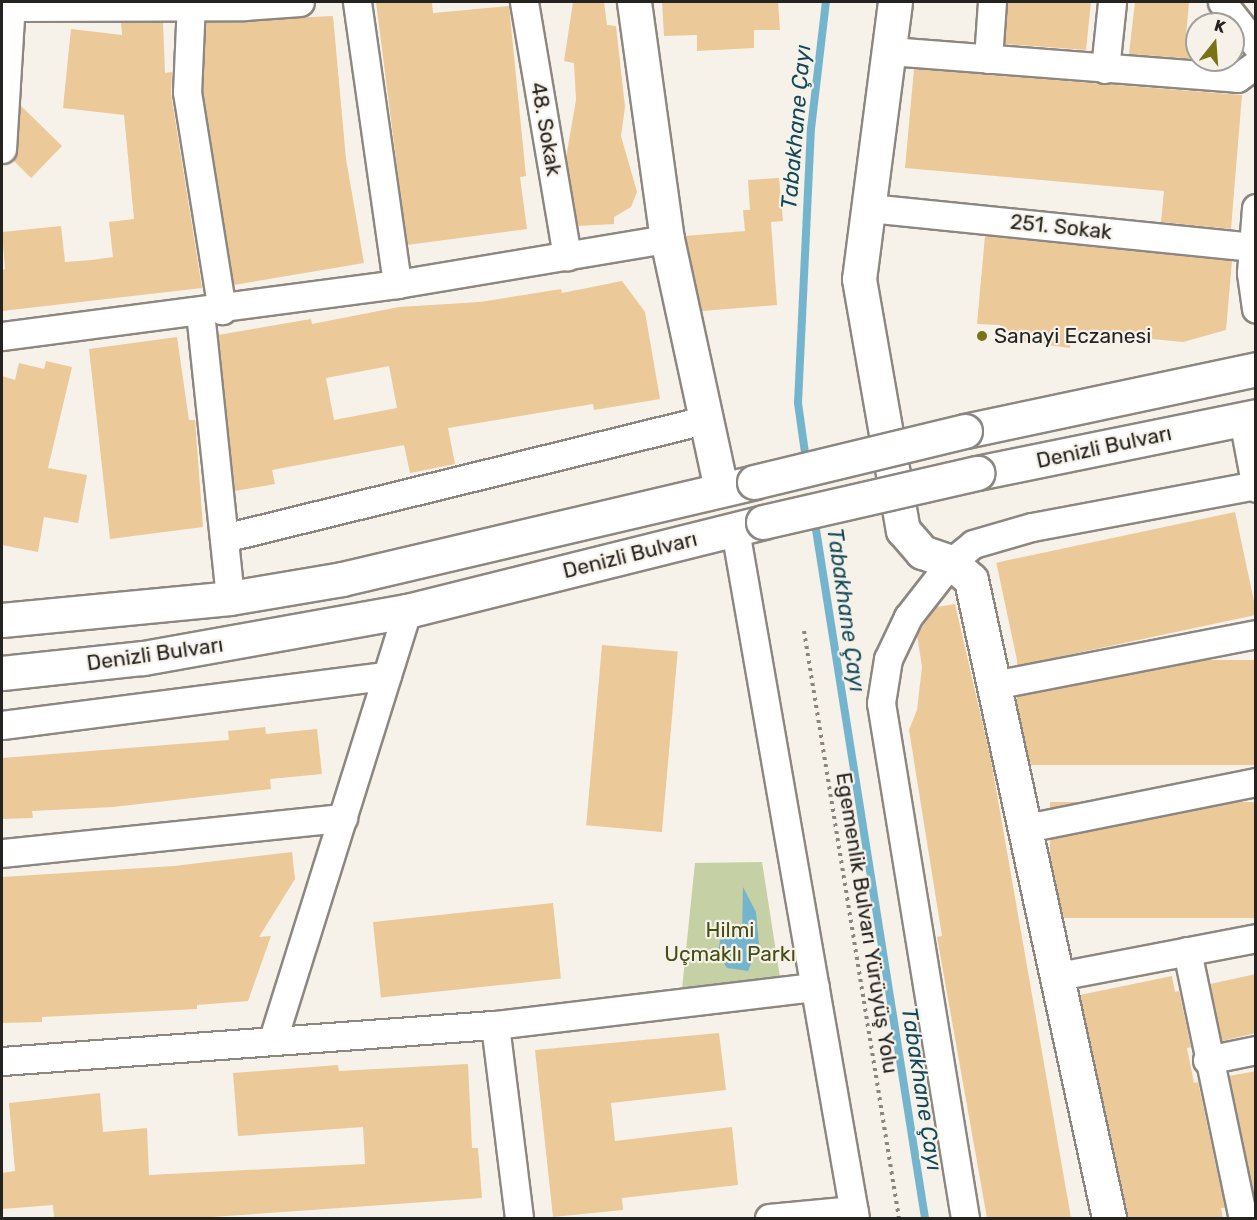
<!DOCTYPE html>
<meta charset="utf-8">
<style>
body{margin:0}
#map{position:relative;width:1257px;height:1220px;overflow:hidden;background:#f6f1e9;font-family:Rubik,sans-serif}
div>[style]{position:absolute}
[style*='--x']{left:calc(var(--x)*1px);top:calc(var(--y)*1px);width:calc(var(--w)*1px);rotate:calc(var(--a)*1deg)}
.green>*{inset:0;background:#c5d0a5}
.water>*{inset:0;background:#74b5cd}
.stream>*{height:8px;margin:-4px;padding:0 4px;transform-origin:4px;border-radius:4px;background:#74b5cd}
.building>*{inset:0;background:#ecc999;transform-origin:0 0}
.path>*{height:4px;margin-top:-2px;transform-origin:0;background:repeating-linear-gradient(90deg,#898680 0 3px,transparent 0 7.5px)}
.roads{filter:drop-shadow(2px 0 #8c8780) drop-shadow(-2px 0 #8c8780) drop-shadow(0 2px #8c8780) drop-shadow(0 -2px #8c8780)}
.street>*{height:27px;margin:-13.5px;padding:0 13.5px;transform-origin:13.5px;border-radius:13.5px;background:#fff}
.secondary>*{height:33px;margin:-16.5px;padding:0 16.5px;transform-origin:16.5px;border-radius:16.5px;background:#fff}
.highway>*{height:33px;margin:-16.5px;padding:0 16.5px;transform-origin:16.5px;border-radius:16.5px;background:#fff}
.bridges{filter:drop-shadow(2px 0 #8c8780) drop-shadow(-2px 0 #8c8780) drop-shadow(0 2px #8c8780) drop-shadow(0 -2px #8c8780)}
.highway-bridge>*{height:33px;margin:-16.5px;padding:0 16.5px;transform-origin:16.5px;border-radius:16.5px;background:#fff}
.dots>*{width:16px;height:16px;translate:-50% -50%;box-sizing:border-box;border:3px solid #f6f1e9;border-radius:50%}
span{translate:-50% -50%;white-space:nowrap;text-align:center;line-height:1.15;-webkit-text-stroke:4.5px #f6f1e9;paint-order:stroke}
.street-label{font-size:21px;color:#252320}
.poi-label{font-size:21px;color:#252320}
.left{translate:0 -50%;text-align:left}
.park-label{font-size:21px;color:#434e11}
.water-label{font-size:22px;color:#10495a;font-style:italic}
.frame{position:absolute;inset:0;border:3px solid #252320;pointer-events:none}
.north{position:absolute;left:1185px;top:12px;width:60px;height:60px;box-sizing:border-box;background:#f6f1e9;border:2px solid #a29f99;border-radius:50%;rotate:17deg;font-size:16px;font-weight:700;line-height:24px;text-align:center;color:#252320}
.north::after{content:'';display:block;margin:auto;width:21px;height:27px;background:#797316;clip-path:polygon(50% 0,100% 100%,50% 72%,0 100%)}
</style>
<div id="map">
<div class="green">
<i style="clip-path:polygon(762px 862px,781px 984px,682px 989px,695px 863px)"></i>
</div>
<div class="water">
<i style="clip-path:polygon(743px 887px,756px 912px,759px 945px,748px 971px,727px 968px,718px 954px,720px 940px,742px 934px)"></i>
</div>
<div class="stream">
<i style="--x:806;--y:460;--w:58;--a:-98"></i>
<i style="--x:798;--y:403;--w:274;--a:-87.3"></i>
<i style="--x:811;--y:129;--w:128;--a:-83.3"></i>
<i style="--x:814;--y:517;--w:710;--a:81"></i>
</div>
<div class="building">
<i style="clip-path:polygon(376px 2px,432px 2px,433px 13px,509px 6px,526px 176px,520px 177px,527px 229px,407px 245px)"></i>
<i style="clip-path:polygon(573px 2px,604px 2px,607px 25px,616px 26px,625px 107px,621px 136px,637px 192px,631px 207px,614px 217px,614px 224px,578px 226px,566px 158px,576px 100px,574px 63px,564px 61px)"></i>
<i style="clip-path:polygon(662px 2px,778px 2px,780px 30px,754px 30px,754px 48px,697px 51px,697px 35px,664px 36px)"></i>
<i style="clip-path:polygon(1007px 2px,1091px 2px,1086px 50px,1005px 44px)"></i>
<i style="clip-path:polygon(1135px 2px,1189px 2px,1186px 36px,1197px 37px,1197px 59px,1129px 54px)"></i>
<i style="clip-path:polygon(333px 16px,346px 159px,364px 263px,234px 285px,203px 91px,206px 22px)"></i>
<i style="clip-path:polygon(121px 22px,163px 22px,165px 73px,172px 72px,171px 94px,202px 288px,2px 311px,2px 270px,5px 269px,2px 232px,61px 226px,65px 262px,92px 260px,113px 257px,109px 222px,134px 219px,124px 115px,63px 108px,71px 29px,122px 35px)"></i>
<i style="clip-path:polygon(914px 69px,1242px 95px,1231px 229px,1161px 222px,1164px 191px,905px 168px)"></i>
<i style="clip-path:polygon(20px 105px,62px 146px,31px 178px,13px 160px,18px 150px)"></i>
<i style="clip-path:polygon(779px 178px,783px 221px,771px 222px,777px 305px,702px 311px,685px 236px,745px 231px,743px 210px,750px 210px,748px 180px)"></i>
<i style="clip-path:polygon(985px 236px,1232px 261px,1226px 330px,1183px 342px,1071px 331px,1070px 348px,998px 338px,1000px 325px,977px 324px)"></i>
<i style="clip-path:polygon(evenodd,622px 281px,645px 312px,660px 399px,594px 410px,593px 404px,448px 428px,455px 464px,410px 473px,404px 445px,272px 470px,275px 484px,235px 491px,218px 335px,311px 319px,312px 324px,399px 307px,480px 302px,561px 289px,562px 293px,622px 281px,389px 366px,397px 408px,334px 420px,326px 378px,389px 366px)"></i>
<i style="clip-path:polygon(177px 337px,189px 420px,195px 420px,203px 527px,110px 539px,89px 349px)"></i>
<i style="clip-path:polygon(46px 361px,72px 367px,48px 468px,87px 475px,78px 523px,44px 517px,38px 552px,2px 545px,2px 376px,15px 380px,19px 363px,44px 369px)"></i>
<i style="left:1235px;top:512px;width:105px;height:244px;rotate:78deg"></i>
<i style="clip-path:polygon(955px 604px,991px 760px,1071px 1218px,987px 1218px,937px 937px,942px 936px,909px 730px,917px 710px,922px 667px,917px 635px,936px 607px)"></i>
<i style="left:602px;top:645px;width:76px;height:181px;rotate:5deg"></i>
<i style="left:1256px;top:660px;width:105px;height:239px;rotate:90deg"></i>
<i style="clip-path:polygon(265px 727px,266px 734px,317px 729px,322px 774px,270px 779px,271px 789px,113px 807px,32px 811px,33px 818px,2px 819px,2px 758px,229px 740px,228px 731px)"></i>
<i style="left:1256px;top:802px;width:116px;height:206px;rotate:90deg"></i>
<i style="clip-path:polygon(292px 852px,295px 879px,259px 937px,271px 936px,248px 1001px,197px 1005px,197px 1009px,42px 1017px,42px 1022px,2px 1023px,2px 877px,174px 866px)"></i>
<i style="left:553px;top:903px;width:76px;height:181px;rotate:84deg"></i>
<i style="clip-path:polygon(1256px 974px,1256px 1033px,1222px 1041px,1210px 984px)"></i>
<i style="clip-path:polygon(1172px 976px,1175px 992px,1179px 991px,1191px 1047px,1187px 1048px,1194px 1083px,1198px 1082px,1225px 1208px,1221px 1208px,1223px 1218px,1127px 1218px,1080px 995px)"></i>
<i style="clip-path:polygon(719px 1033px,726px 1090px,611px 1103px,615px 1141px,732px 1127px,738px 1185px,622px 1198px,623px 1210px,553px 1217px,535px 1050px)"></i>
<i style="clip-path:polygon(468px 1064px,472px 1148px,478px 1148px,482px 1198px,198px 1218px,54px 1218px,53px 1205px,2px 1209px,2px 1173px,15px 1171px,9px 1103px,100px 1093px,103px 1132px,147px 1128px,149px 1175px,365px 1164px,363px 1127px,238px 1136px,233px 1073px,338px 1065px,339px 1071px)"></i>
<i style="clip-path:polygon(1256px 1071px,1256px 1201px,1229px 1076px)"></i>
</div>
<div class="path">
<i style="--x:804;--y:631;--w:595;--a:80.81"></i>
</div>
<div class="roads">
<div class="street">
<i style="--x:191;--y:2;--w:90;--a:92.5"></i>
<i style="--x:187;--y:92;--w:221;--a:80.9"></i>
<i style="--x:357;--y:2;--w:285;--a:81.9"></i>
<i style="--x:524;--y:2;--w:258;--a:80.4"></i>
<i style="--x:1222;--y:2;--w:55;--a:51.7"></i>
<i style="--x:11;--y:7;--w:233;--a:-0.2"></i>
<i style="--x:244;--y:6;--w:56;--a:-4.1"></i>
<i style="--x:890;--y:51;--w:348;--a:4.4"></i>
<i style="--x:1237;--y:78;--w:24;--a:-36"></i>
<i style="--x:988;--y:59;--w:57;--a:-86"></i>
<i style="--x:1105;--y:69;--w:67;--a:-84"></i>
<i style="--x:2;--y:149;--w:147;--a:-86.5"></i>
<i style="--x:869;--y:208;--w:386;--a:5.8"></i>
<i style="--x:1256;--y:208;--w:65;--a:94.4"></i>
<i style="--x:1251;--y:273;--w:36;--a:82"></i>
<i style="--x:200;--y:312;--w:288;--a:84"></i>
<i style="--x:2;--y:336;--w:398;--a:-7.5"></i>
<i style="--x:397;--y:284;--w:274;--a:-9.5"></i>
<i style="--x:1243;--y:419;--w:70;--a:79.3"></i>
<i style="--x:735;--y:530;--w:698;--a:80.11"></i>
<i style="--x:224;--y:538;--w:494;--a:-13.8"></i>
<i style="--x:994;--y:685;--w:267;--a:-11"></i>
<i style="--x:2;--y:725;--w:388;--a:-7.3"></i>
<i style="--x:1026;--y:828;--w:235;--a:-11.3"></i>
<i style="--x:2;--y:853;--w:343;--a:-5.9"></i>
<i style="--x:1187;--y:951;--w:273;--a:78.2"></i>
<i style="--x:1059;--y:976;--w:201;--a:-10.9"></i>
<i style="--x:495;--y:1025;--w:194;--a:82.9"></i>
<i style="--x:273;--y:1039;--w:448;--a:-72.6"></i>
<i style="--x:1207;--y:1060;--w:50;--a:-11.5"></i>
<i style="--x:2;--y:1061;--w:494;--a:-4.2"></i>
<i style="--x:495;--y:1025;--w:322;--a:-6.8"></i>
<i style="--x:769;--y:1218;--w:85;--a:-5.4"></i>
<i style="--x:965;--y:1218;--w:522;--a:-99.26"></i>
<i style="--x:881;--y:703;--w:45;--a:-81"></i>
<i style="--x:888;--y:659;--w:47;--a:-64.5"></i>
<i style="--x:908;--y:617;--w:70;--a:-52"></i>
<i style="--x:951;--y:562;--w:28;--a:-39"></i>
<i style="--x:973;--y:544;--w:61;--a:-16.1"></i>
<i style="--x:1032;--y:527;--w:228;--a:-10.6"></i>
</div>
<div class="secondary">
<i style="--x:634;--y:2;--w:239;--a:82.1"></i>
<i style="--x:667;--y:239;--w:256;--a:77.8"></i>
<i style="--x:895;--y:2;--w:279;--a:97.4"></i>
<i style="--x:859;--y:279;--w:255;--a:80.1"></i>
<i style="--x:903;--y:530;--w:29;--a:49"></i>
<i style="--x:922;--y:552;--w:31;--a:19"></i>
<i style="--x:951;--y:562;--w:27;--a:42"></i>
<i style="--x:971;--y:580;--w:653;--a:77.79"></i>
</div>
<div class="highway">
<i style="--x:965;--y:431;--w:298;--a:-12"></i>
<i style="--x:977;--y:473;--w:285;--a:-11.5"></i>
<i style="--x:2;--y:620;--w:229;--a:-5.5"></i>
<i style="--x:230;--y:598;--w:114;--a:-9.6"></i>
<i style="--x:342;--y:579;--w:423;--a:-13.2"></i>
<i style="--x:2;--y:673;--w:142;--a:-6.1"></i>
<i style="--x:143;--y:658;--w:268;--a:-10.1"></i>
<i style="--x:407;--y:611;--w:367;--a:-14"></i>
</div>
</div>
<div class="bridges">
<div class="highway-bridge">
<i style="--x:754;--y:482;--w:217;--a:-13.6"></i>
<i style="--x:763;--y:522;--w:220;--a:-12.9"></i>
</div>
</div>
<div class="dots">
<i style="left:982px;top:336px;background:#797316"></i>
</div>
<div class="street-label">
<span style="left:546px;top:129px;rotate:80deg">48. Sokak</span>
<span style="left:1061px;top:227px;rotate:6deg">251. Sokak</span>
<span style="left:1104px;top:447px;rotate:-12deg">Denizli Bulvarı</span>
<span style="left:630px;top:555px;rotate:-14deg">Denizli Bulvarı</span>
<span style="left:155px;top:654px;rotate:-8deg">Denizli Bulvarı</span>
<span style="left:867px;top:923px;rotate:81deg">Egemenlik Bulvarı Yürüyüş Yolu</span>
</div>
<div class="poi-label">
<span class="left" style="left:994px;top:336px">Sanayi Eczanesi</span>
</div>
<div class="park-label">
<span style="left:730px;top:942px">Hilmi<br>Uçmaklı Parkı</span>
</div>
<div class="water-label">
<span style="left:796px;top:127px;rotate:-85deg">Tabakhane Çayı</span>
<span style="left:846px;top:610px;rotate:82deg">Tabakhane Çayı</span>
<span style="left:922px;top:1089px;rotate:81deg">Tabakhane Çayı</span>
</div>
<div class="frame"></div>
<div class="north">K</div>
</div>
